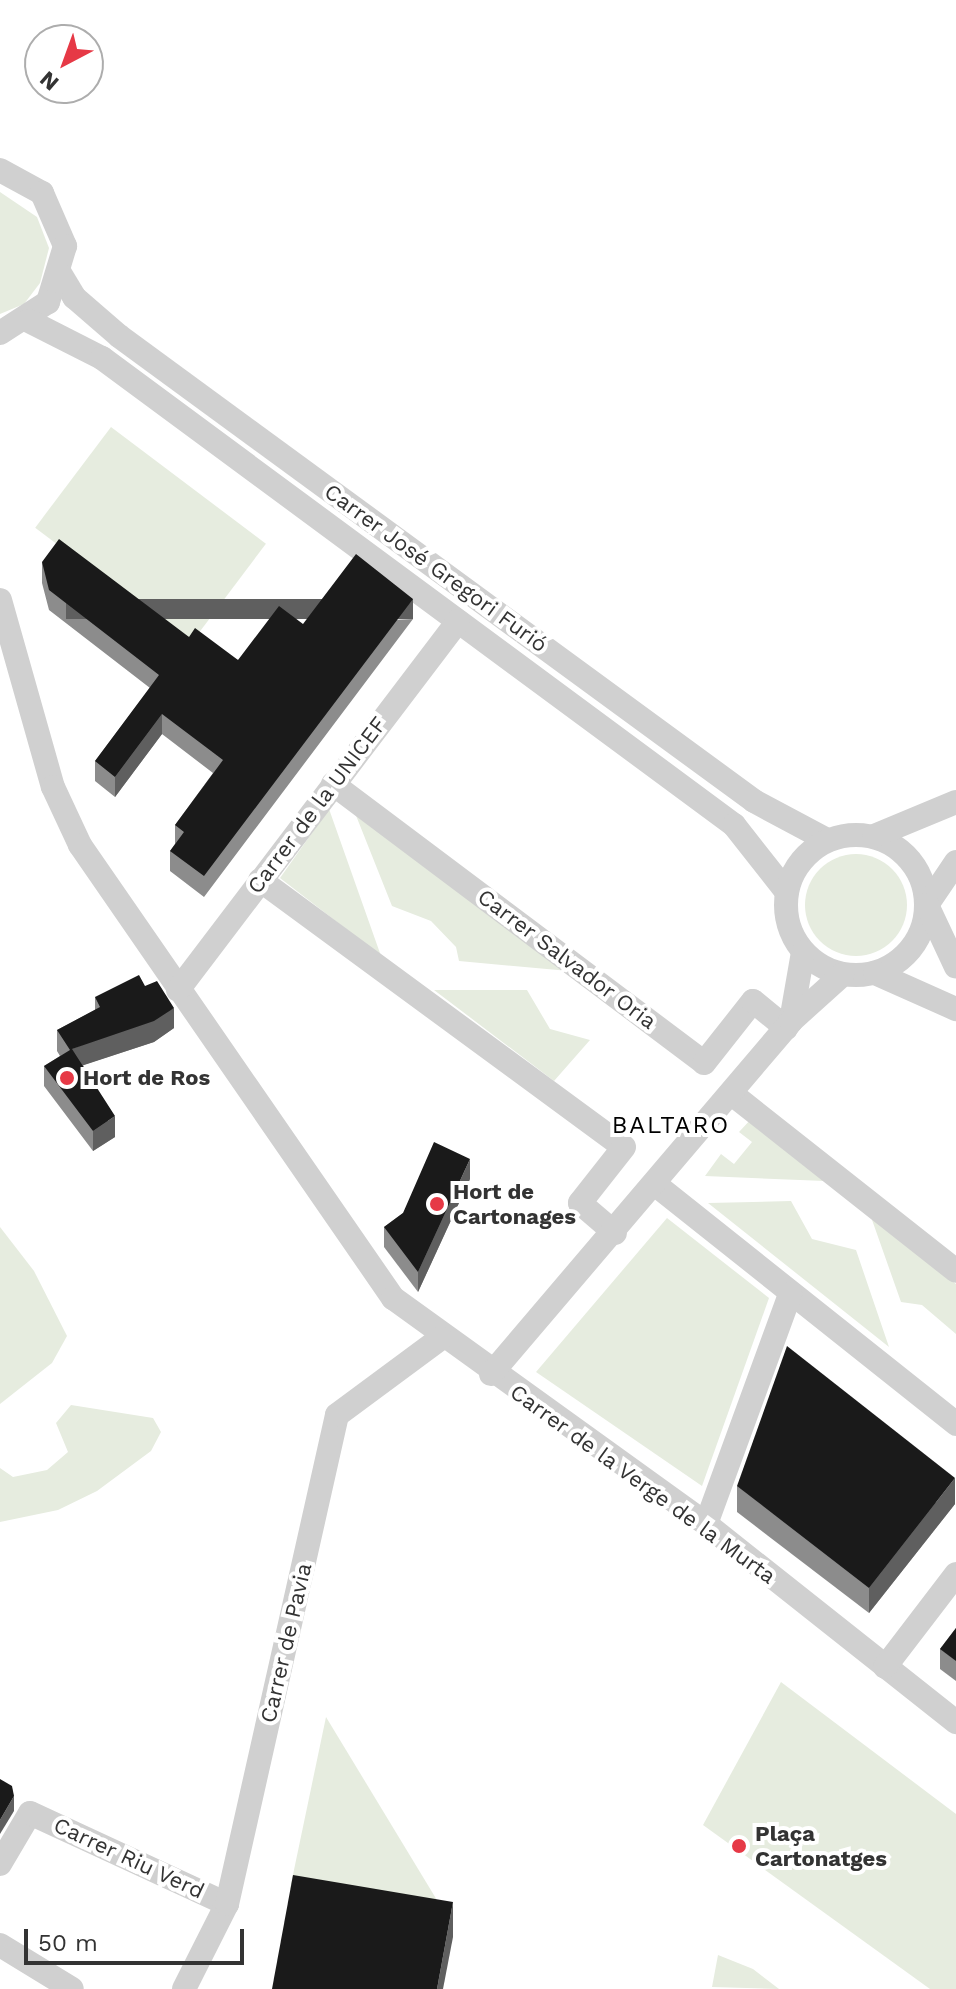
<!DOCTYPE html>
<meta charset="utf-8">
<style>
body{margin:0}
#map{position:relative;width:956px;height:1989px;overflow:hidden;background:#fff;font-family:"Work Sans",sans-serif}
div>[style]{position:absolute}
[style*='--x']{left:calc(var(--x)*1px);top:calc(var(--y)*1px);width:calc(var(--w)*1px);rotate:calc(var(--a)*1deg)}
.green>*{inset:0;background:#e6ecdf;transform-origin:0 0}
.round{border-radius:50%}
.street>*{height:24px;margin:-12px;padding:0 12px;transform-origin:12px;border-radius:12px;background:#d0d0d0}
.street>.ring{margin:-12px;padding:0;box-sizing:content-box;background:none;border:24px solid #d0d0d0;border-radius:50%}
.wall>*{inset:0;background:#8c8c8c}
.shaded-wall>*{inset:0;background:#5f5f5f;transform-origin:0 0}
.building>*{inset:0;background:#1a1a1a}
.dots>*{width:22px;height:22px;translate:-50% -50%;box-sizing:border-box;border:4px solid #fff;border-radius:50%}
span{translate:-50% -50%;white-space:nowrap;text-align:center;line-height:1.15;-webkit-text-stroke:8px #fff;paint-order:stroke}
.street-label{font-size:22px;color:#333}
.poi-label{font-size:22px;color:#333;font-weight:700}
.left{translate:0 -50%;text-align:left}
.neighbourhood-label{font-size:24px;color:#000;letter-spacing:2px}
.north{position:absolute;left:24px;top:24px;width:80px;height:80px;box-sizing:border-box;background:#fff;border:2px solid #adadad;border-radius:50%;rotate:221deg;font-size:22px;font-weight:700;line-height:32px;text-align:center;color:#333}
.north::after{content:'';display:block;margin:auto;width:28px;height:36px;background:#e63946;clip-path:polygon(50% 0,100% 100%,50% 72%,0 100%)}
.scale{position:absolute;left:24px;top:1929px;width:220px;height:36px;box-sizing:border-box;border:4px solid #333;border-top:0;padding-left:10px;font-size:24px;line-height:28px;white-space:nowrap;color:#333;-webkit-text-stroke:6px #fff;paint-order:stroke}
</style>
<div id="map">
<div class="green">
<i style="clip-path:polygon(0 192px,37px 217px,49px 248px,40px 283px,24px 304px,0 314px)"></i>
<i style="left:111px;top:427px;width:194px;height:126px;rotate:37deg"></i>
<i style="clip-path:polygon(329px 809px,381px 956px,280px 878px)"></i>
<i style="clip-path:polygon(355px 813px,569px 971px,459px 961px,456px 947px,431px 921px,392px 906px)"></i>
<i class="round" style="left:805px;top:854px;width:102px;height:102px"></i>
<i style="clip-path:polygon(434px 990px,527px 990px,550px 1029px,590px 1040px,554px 1081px)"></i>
<i style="clip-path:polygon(752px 1118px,825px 1181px,705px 1176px,721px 1154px,734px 1164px,752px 1142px,739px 1132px)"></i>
<i style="clip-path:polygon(791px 1201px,812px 1239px,856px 1250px,889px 1347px,708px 1203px)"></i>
<i style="clip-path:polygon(871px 1217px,956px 1284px,956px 1334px,922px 1305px,901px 1302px)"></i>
<i style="clip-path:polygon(667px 1218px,769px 1298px,702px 1486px,536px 1372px)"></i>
<i style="clip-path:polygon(0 1227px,34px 1271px,67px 1336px,52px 1363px,0 1404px)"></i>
<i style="clip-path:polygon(71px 1405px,153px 1418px,161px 1432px,151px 1451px,97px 1491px,58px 1510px,0 1522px,0 1468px,13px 1477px,47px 1470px,68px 1452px,56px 1423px)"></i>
<i style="clip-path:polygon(781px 1682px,956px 1814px,956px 1989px,930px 1989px,703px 1825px)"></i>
<i style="clip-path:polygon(326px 1717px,446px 1915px,290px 1889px)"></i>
<i style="clip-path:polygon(718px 1955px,753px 1969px,779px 1989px,712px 1987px)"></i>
</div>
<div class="street">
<i style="--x:0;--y:170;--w:48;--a:28.7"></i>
<i style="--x:42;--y:193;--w:58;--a:66.5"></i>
<i style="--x:65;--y:246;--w:59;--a:106.9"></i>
<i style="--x:48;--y:302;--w:57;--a:147.1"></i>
<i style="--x:61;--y:275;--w:26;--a:59"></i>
<i style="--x:74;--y:297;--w:60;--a:40.9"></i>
<i style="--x:119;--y:336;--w:787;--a:36.21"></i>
<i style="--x:754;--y:801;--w:83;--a:28.1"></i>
<i style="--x:29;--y:321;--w:82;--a:26.9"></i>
<i style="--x:102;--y:358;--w:786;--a:36.46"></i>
<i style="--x:734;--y:825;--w:84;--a:51.8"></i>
<i style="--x:0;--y:600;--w:194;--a:74.2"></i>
<i style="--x:53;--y:787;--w:64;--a:65"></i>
<i style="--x:80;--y:845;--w:551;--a:55.36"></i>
<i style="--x:393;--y:1298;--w:386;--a:35.8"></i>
<i style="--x:706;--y:1524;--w:319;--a:38.4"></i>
<i style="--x:333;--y:784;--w:464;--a:36.9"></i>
<i style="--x:704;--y:1063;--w:79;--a:-51.7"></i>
<i style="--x:753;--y:1001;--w:43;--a:39.3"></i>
<i class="ring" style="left:786px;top:835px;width:116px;height:116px"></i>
<i style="--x:874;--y:836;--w:89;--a:-22.5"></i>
<i style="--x:956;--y:862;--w:52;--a:124"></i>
<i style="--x:927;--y:905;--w:68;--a:64.9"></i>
<i style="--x:260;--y:880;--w:451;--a:36.3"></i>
<i style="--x:624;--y:1147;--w:71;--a:128.2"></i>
<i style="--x:580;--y:1203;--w:46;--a:40.6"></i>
<i style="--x:875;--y:973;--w:89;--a:24"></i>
<i style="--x:178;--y:990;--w:463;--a:-52.8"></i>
<i style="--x:791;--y:1021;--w:70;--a:-80.1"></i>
<i style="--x:732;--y:1094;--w:285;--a:38.3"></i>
<i style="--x:656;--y:1185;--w:384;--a:38.5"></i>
<i style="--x:491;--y:1374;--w:463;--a:-49.6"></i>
<i style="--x:791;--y:1021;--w:69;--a:-42"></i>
<i style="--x:706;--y:1524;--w:245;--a:-69.9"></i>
<i style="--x:885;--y:1667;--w:117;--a:-52.6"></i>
<i style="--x:0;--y:1864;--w:59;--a:-59.5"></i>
<i style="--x:30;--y:1813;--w:217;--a:24.8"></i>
<i style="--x:0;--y:1945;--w:84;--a:31.4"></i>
<i style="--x:184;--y:1989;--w:95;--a:-63.2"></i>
<i style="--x:227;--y:1904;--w:501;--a:-77.32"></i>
<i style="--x:337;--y:1415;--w:129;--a:-36.5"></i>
</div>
<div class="wall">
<i style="clip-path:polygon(42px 562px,189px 637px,238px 660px,303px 624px,413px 619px,204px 897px,170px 871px,170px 851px,175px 844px,175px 825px,213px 773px,162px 734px,115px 797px,95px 781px,95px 761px,150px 688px,49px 610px,42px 583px)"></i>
<i style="clip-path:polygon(95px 997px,174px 1028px,154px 1042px,83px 1065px,115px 1137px,93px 1151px,44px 1086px,44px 1066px,60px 1056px,57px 1051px,57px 1030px,95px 1010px)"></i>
<i style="clip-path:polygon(470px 1179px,418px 1292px,384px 1247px,384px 1227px,403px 1213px)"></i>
<i style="clip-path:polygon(737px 1486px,955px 1504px,869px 1613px,737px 1512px)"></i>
<i style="clip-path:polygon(956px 1628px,956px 1681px,940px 1669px,940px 1649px)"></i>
</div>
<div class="shaded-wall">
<i style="left:413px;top:599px;width:20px;height:347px;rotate:90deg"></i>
<i style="clip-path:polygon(162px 714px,162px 734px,115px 797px,115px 777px)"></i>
<i style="clip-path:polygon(174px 1008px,174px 1028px,154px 1042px,72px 1069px,72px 1049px)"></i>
<i style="clip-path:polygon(115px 1116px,115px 1137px,93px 1151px,93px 1131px)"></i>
<i style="clip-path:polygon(470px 1159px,470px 1179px,418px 1292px,418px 1272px)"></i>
<i style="clip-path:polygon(955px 1478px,955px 1504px,869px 1613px,869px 1588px)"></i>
<i style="clip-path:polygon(14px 1796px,14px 1811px,0 1834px,0 1820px)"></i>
<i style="clip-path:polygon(453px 1902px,453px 1937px,443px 1989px,437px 1989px)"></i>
</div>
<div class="building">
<i style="clip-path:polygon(59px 539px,189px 637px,195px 628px,238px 660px,279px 606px,303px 624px,356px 554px,413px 599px,204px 876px,170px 851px,184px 832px,175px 825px,223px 760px,162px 714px,115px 777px,95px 761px,159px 675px,49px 590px,42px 562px)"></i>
<i style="clip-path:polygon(139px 975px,145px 986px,157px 981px,174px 1008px,154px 1021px,72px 1049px,115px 1116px,93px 1131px,44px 1066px,70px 1050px,57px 1030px,100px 1007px,95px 997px)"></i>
<i style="clip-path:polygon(434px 1142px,470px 1159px,418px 1272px,384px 1227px,403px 1213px)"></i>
<i style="clip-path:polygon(787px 1346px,955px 1478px,869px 1588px,737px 1486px)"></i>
<i style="clip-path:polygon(956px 1628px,956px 1661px,940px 1649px)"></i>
<i style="clip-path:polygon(0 1779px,12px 1786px,14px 1796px,0 1820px)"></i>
<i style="clip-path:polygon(293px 1875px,453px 1902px,437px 1989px,272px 1989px)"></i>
</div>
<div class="dots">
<i style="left:67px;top:1078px;background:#e63946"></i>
<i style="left:437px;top:1204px;background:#e63946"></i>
<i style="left:739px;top:1846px;background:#e63946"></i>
</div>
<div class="street-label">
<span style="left:436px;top:568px;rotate:36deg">Carrer José Gregori Furió</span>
<span style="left:317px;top:805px;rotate:-53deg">Carrer de la UNICEF</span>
<span style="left:567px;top:959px;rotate:37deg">Carrer Salvador Oria</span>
<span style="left:643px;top:1484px;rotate:36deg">Carrer de la Verge de la Murta</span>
<span style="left:286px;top:1643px;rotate:-77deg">Carrer de Pavia</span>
<span style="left:129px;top:1858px;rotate:25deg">Carrer Riu Verd</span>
</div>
<div class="poi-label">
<span class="left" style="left:83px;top:1078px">Hort de Ros</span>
<span class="left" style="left:453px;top:1204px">Hort de<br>Cartonages</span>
<span class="left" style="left:755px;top:1846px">Plaça<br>Cartonatges</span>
</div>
<div class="neighbourhood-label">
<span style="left:671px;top:1126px">BALTARO</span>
</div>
<div class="north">N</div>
<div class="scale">50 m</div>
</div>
